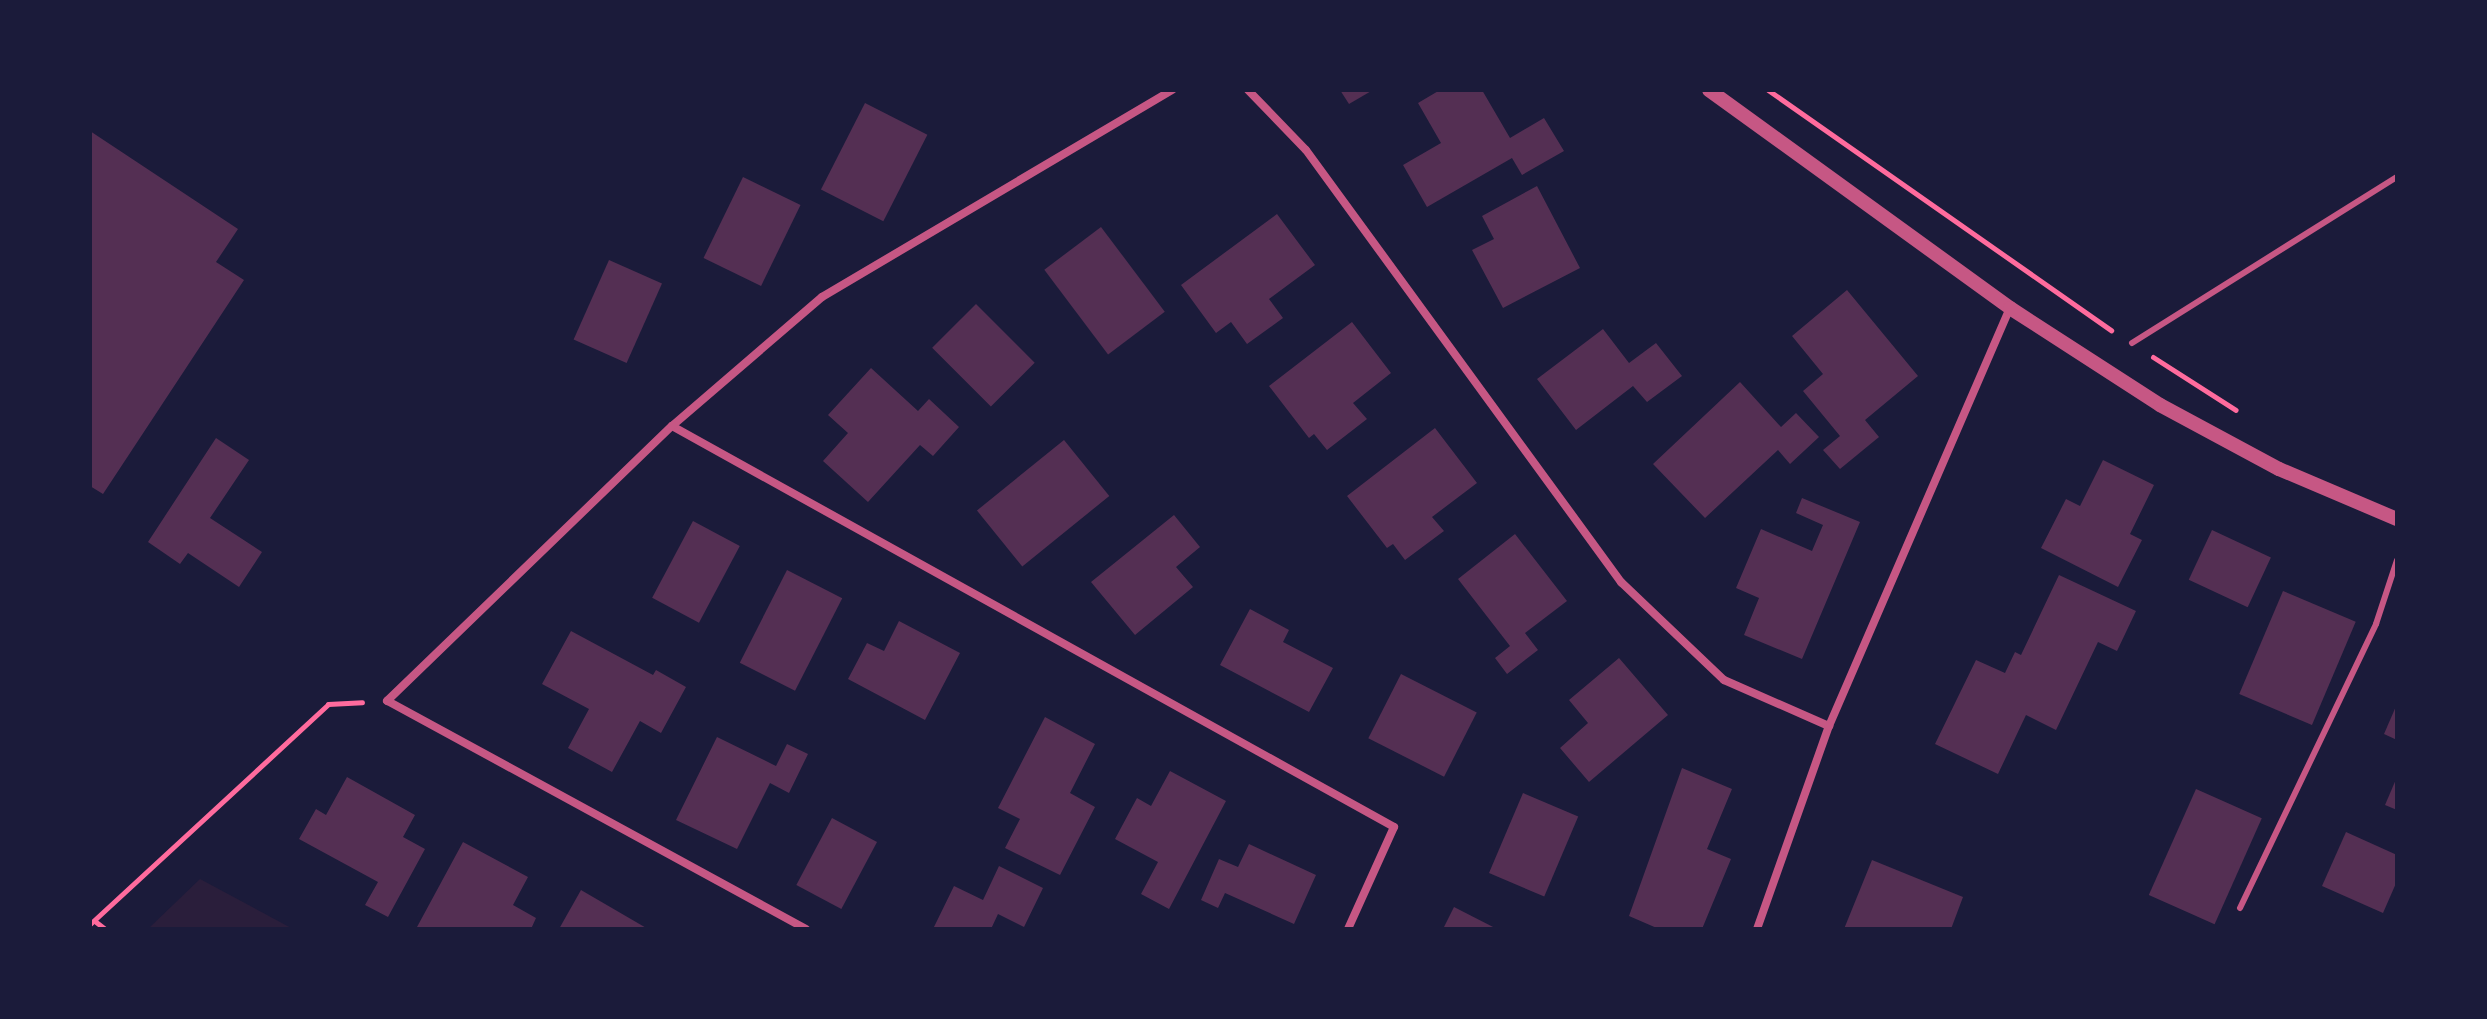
<!DOCTYPE html>
<style>
body{margin:0}
#map{position:relative;width:2487px;height:1019px;overflow:hidden;background:#1b1b3a;font-family:Georgia,serif}
div>[style]{position:absolute}
[style*='--x']{left:calc(var(--x)*1px);top:calc(var(--y)*1px);width:calc(var(--w)*1px);rotate:calc(var(--a)*1deg)}
.green>*{inset:0;background:#2a1e3b}
.building>*{inset:0;background:#542f53;transform-origin:0 0}
.path>*{height:5px;margin:-2.5px;padding:0 2.5px;transform-origin:2.5px;border-radius:2.5px;background:#ff6b9d}
.service>*{height:6px;margin:-3px;padding:0 3px;transform-origin:3px;border-radius:3px;background:#c65784}
.minor>*{height:8px;margin:-4px;padding:0 4px;transform-origin:4px;border-radius:4px;background:#c65784}
.tertiary>*{height:14px;margin:-7px;padding:0 7px;transform-origin:7px;border-radius:7px;background:#c65784}
span{translate:-50% -50%;white-space:nowrap;text-align:center;line-height:1.15;-webkit-text-stroke:7px #1b1b3a;paint-order:stroke}
.frame{position:absolute;inset:0;border:92px solid #1b1b3a;pointer-events:none}
</style>
<div id="map">
<div class="green">
<i style="clip-path:polygon(200px 879px,293px 929px,148px 929px)"></i>
</div>
<div class="building">
<i style="clip-path:polygon(1340px 90px,1373px 90px,1349px 104px)"></i>
<i style="clip-path:polygon(1440px 90px,1482px 90px,1510px 138px,1544px 118px,1564px 151px,1522px 175px,1512px 158px,1427px 207px,1403px 165px,1441px 143px,1418px 103px)"></i>
<i style="left:865px;top:103px;width:70px;height:97px;rotate:27deg"></i>
<i style="clip-path:polygon(90px 131px,238px 229px,216px 262px,244px 280px,103px 494px,90px 486px)"></i>
<i style="left:743px;top:177px;width:64px;height:90px;rotate:26deg"></i>
<i style="clip-path:polygon(1537px 186px,1580px 268px,1503px 308px,1472px 250px,1494px 239px,1482px 216px)"></i>
<i style="clip-path:polygon(1277px 214px,1315px 265px,1269px 299px,1283px 318px,1247px 344px,1231px 322px,1216px 333px,1181px 285px)"></i>
<i style="left:1101px;top:227px;width:106px;height:71px;rotate:53deg"></i>
<i style="left:609px;top:260px;width:58px;height:87px;rotate:24deg"></i>
<i style="clip-path:polygon(1847px 290px,1918px 376px,1865px 420px,1879px 437px,1840px 469px,1823px 450px,1840px 436px,1803px 391px,1823px 374px,1792px 336px)"></i>
<i style="left:976px;top:304px;width:83px;height:62px;rotate:45deg"></i>
<i style="clip-path:polygon(1352px 322px,1391px 373px,1353px 403px,1367px 419px,1327px 450px,1314px 434px,1309px 438px,1269px 386px)"></i>
<i style="clip-path:polygon(1603px 329px,1629px 363px,1656px 343px,1682px 376px,1647px 402px,1633px 386px,1576px 430px,1537px 379px)"></i>
<i style="clip-path:polygon(871px 368px,918px 411px,929px 399px,959px 427px,933px 456px,920px 445px,868px 502px,823px 461px,848px 433px,828px 415px)"></i>
<i style="clip-path:polygon(1740px 382px,1781px 427px,1796px 413px,1819px 437px,1790px 464px,1778px 450px,1705px 518px,1653px 464px)"></i>
<i style="clip-path:polygon(1435px 428px,1477px 483px,1432px 517px,1444px 531px,1405px 560px,1393px 544px,1387px 548px,1347px 496px)"></i>
<i style="clip-path:polygon(216px 438px,249px 460px,210px 518px,262px 552px,239px 587px,188px 553px,180px 564px,148px 542px)"></i>
<i style="left:1064px;top:440px;width:72px;height:112px;rotate:51deg"></i>
<i style="clip-path:polygon(2103px 460px,2154px 485px,2130px 534px,2142px 540px,2118px 587px,2041px 548px,2066px 499px,2080px 506px)"></i>
<i style="clip-path:polygon(1802px 498px,1860px 522px,1802px 659px,1744px 635px,1759px 598px,1736px 588px,1761px 529px,1812px 551px,1823px 525px,1796px 513px)"></i>
<i style="clip-path:polygon(1174px 515px,1200px 547px,1176px 567px,1193px 587px,1135px 635px,1091px 582px)"></i>
<i style="left:693px;top:521px;width:53px;height:87px;rotate:28deg"></i>
<i style="left:2212px;top:530px;width:65px;height:55px;rotate:25deg"></i>
<i style="clip-path:polygon(1515px 534px,1567px 601px,1525px 633px,1538px 650px,1507px 674px,1495px 658px,1510px 646px,1458px 579px)"></i>
<i style="left:787px;top:570px;width:62px;height:104px;rotate:27deg"></i>
<i style="clip-path:polygon(2059px 575px,2136px 611px,2117px 651px,2098px 642px,2056px 730px,2026px 715px,1998px 774px,1935px 744px,1976px 660px,2005px 673px,2015px 652px,2021px 655px)"></i>
<i style="left:2283px;top:591px;width:79px;height:112px;rotate:23deg"></i>
<i style="clip-path:polygon(1250px 609px,1289px 630px,1283px 642px,1333px 668px,1309px 712px,1220px 665px)"></i>
<i style="clip-path:polygon(899px 621px,960px 653px,925px 720px,848px 679px,867px 643px,884px 651px)"></i>
<i style="clip-path:polygon(571px 631px,653px 675px,656px 670px,686px 687px,661px 733px,640px 721px,612px 772px,568px 748px,589px 709px,542px 684px)"></i>
<i style="clip-path:polygon(1619px 658px,1668px 715px,1589px 782px,1560px 748px,1588px 723px,1569px 700px)"></i>
<i style="left:1401px;top:674px;width:85px;height:72px;rotate:27deg"></i>
<i style="clip-path:polygon(2397px 704px,2397px 740px,2384px 734px)"></i>
<i style="clip-path:polygon(1045px 717px,1095px 744px,1070px 793px,1095px 807px,1060px 875px,1005px 848px,1020px 819px,998px 808px)"></i>
<i style="clip-path:polygon(717px 737px,776px 766px,787px 744px,808px 754px,789px 793px,770px 783px,737px 849px,676px 820px)"></i>
<i style="clip-path:polygon(1682px 768px,1732px 789px,1707px 849px,1731px 859px,1702px 929px,1659px 929px,1629px 916px)"></i>
<i style="clip-path:polygon(1170px 771px,1226px 801px,1169px 909px,1141px 894px,1158px 862px,1115px 839px,1137px 798px,1151px 806px)"></i>
<i style="clip-path:polygon(347px 777px,415px 815px,403px 837px,425px 849px,388px 917px,365px 905px,378px 882px,299px 839px,316px 809px,326px 815px)"></i>
<i style="clip-path:polygon(2397px 777px,2397px 810px,2385px 805px)"></i>
<i style="left:2196px;top:789px;width:72px;height:116px;rotate:24deg"></i>
<i style="left:1523px;top:793px;width:60px;height:87px;rotate:23deg"></i>
<i style="left:832px;top:818px;width:51px;height:76px;rotate:28deg"></i>
<i style="clip-path:polygon(2346px 832px,2397px 855px,2397px 881px,2383px 913px,2322px 886px)"></i>
<i style="clip-path:polygon(463px 842px,528px 877px,513px 905px,536px 918px,531px 929px,417px 927px)"></i>
<i style="clip-path:polygon(1249px 844px,1316px 875px,1294px 924px,1225px 893px,1218px 908px,1201px 900px,1219px 859px,1238px 867px)"></i>
<i style="clip-path:polygon(1872px 860px,1963px 897px,1951px 929px,1844px 929px)"></i>
<i style="clip-path:polygon(999px 866px,1043px 888px,1024px 927px,998px 914px,991px 929px,933px 929px,954px 886px,983px 900px)"></i>
<i style="clip-path:polygon(581px 890px,648px 929px,559px 929px)"></i>
<i style="clip-path:polygon(1454px 907px,1497px 929px,1443px 929px)"></i>
</div>
<div class="path">
<i style="--x:1768;--y:90;--w:419;--a:35"></i>
<i style="--x:2153;--y:357;--w:98;--a:32.6"></i>
<i style="--x:96;--y:922;--w:11;--a:38"></i>
<i style="--x:90;--y:924;--w:324;--a:-42.7"></i>
<i style="--x:328;--y:704;--w:34;--a:-3"></i>
</div>
<div class="service">
<i style="--x:2132;--y:343;--w:313;--a:-32.1"></i>
<i style="--x:2240;--y:908;--w:315;--a:-64.4"></i>
<i style="--x:2376;--y:624;--w:67;--a:-71.8"></i>
</div>
<div class="minor">
<i style="--x:1248;--y:90;--w:83;--a:46"></i>
<i style="--x:1306;--y:150;--w:535;--a:53.9"></i>
<i style="--x:1621;--y:582;--w:142;--a:43.6"></i>
<i style="--x:1724;--y:680;--w:115;--a:23.7"></i>
<i style="--x:672;--y:426;--w:826;--a:29.05"></i>
<i style="--x:1394;--y:827;--w:112;--a:114.3"></i>
<i style="--x:806;--y:929;--w:477;--a:-151.4"></i>
<i style="--x:387;--y:701;--w:396;--a:-44"></i>
<i style="--x:672;--y:426;--w:198;--a:-40.7"></i>
<i style="--x:822;--y:297;--w:407;--a:-30.6"></i>
<i style="--x:1757;--y:929;--w:215;--a:-70.5"></i>
<i style="--x:1829;--y:726;--w:456;--a:-66.6"></i>
</div>
<div class="tertiary">
<i style="--x:1709;--y:90;--w:372;--a:35.9"></i>
<i style="--x:2010;--y:308;--w:179;--a:32.9"></i>
<i style="--x:2160;--y:405;--w:135;--a:28.3"></i>
<i style="--x:2279;--y:469;--w:128;--a:23"></i>
</div>
<div class="frame"></div>
</div>
